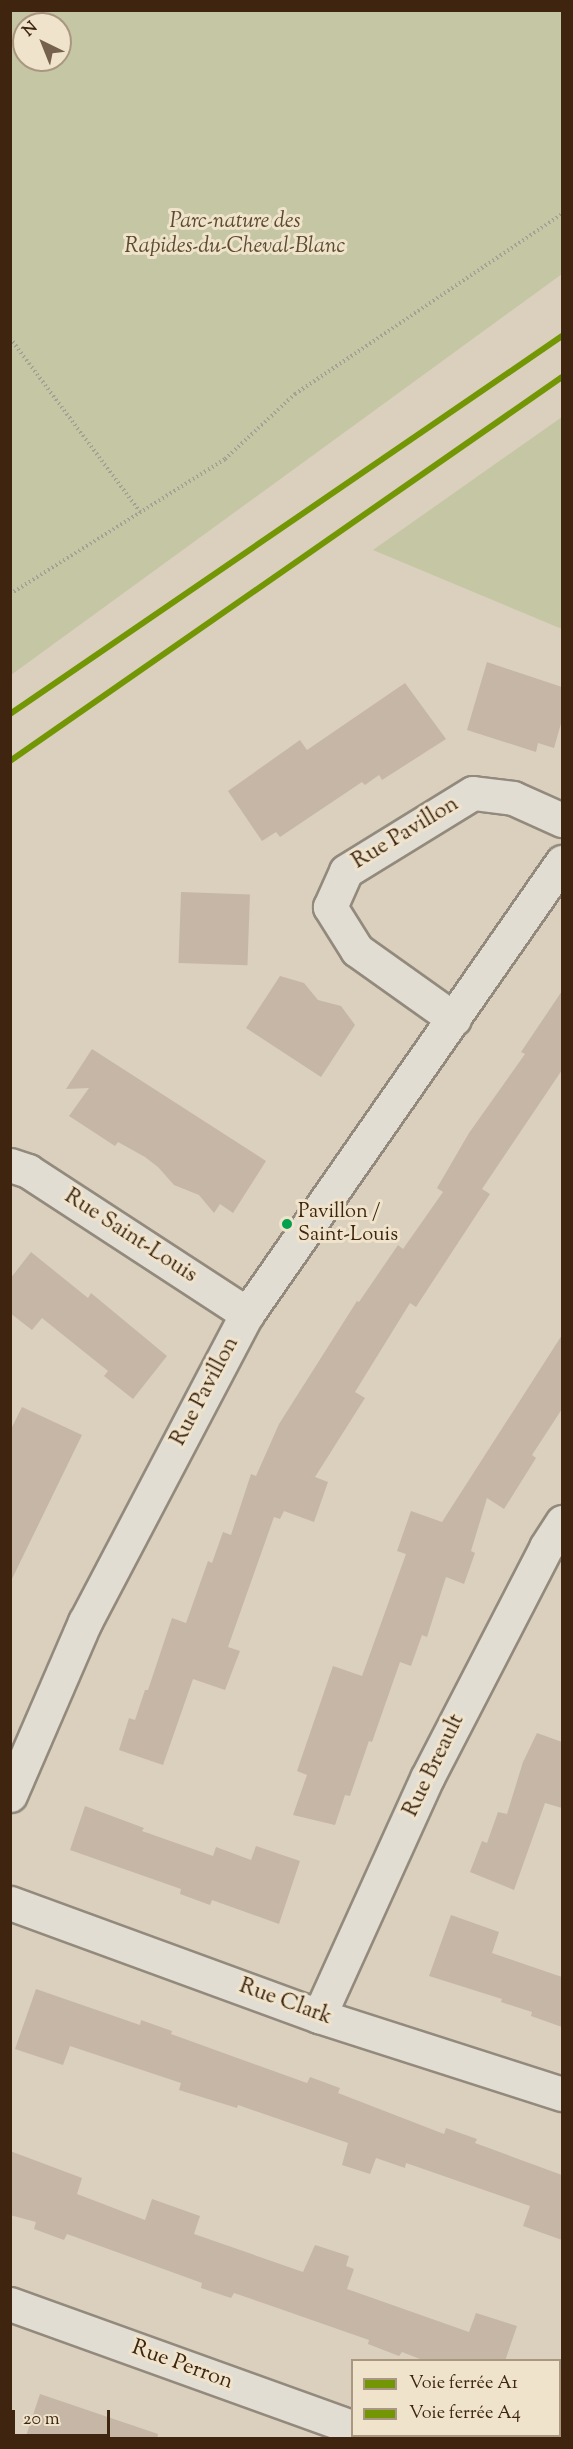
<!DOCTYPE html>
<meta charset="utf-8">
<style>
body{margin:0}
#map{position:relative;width:573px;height:2449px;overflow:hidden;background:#dad0bd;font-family:"Sorts Mill Goudy",serif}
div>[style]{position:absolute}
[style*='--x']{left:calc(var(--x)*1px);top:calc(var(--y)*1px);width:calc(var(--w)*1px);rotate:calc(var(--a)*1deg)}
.green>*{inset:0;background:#c5c6a3}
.building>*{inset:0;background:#c6b6a6;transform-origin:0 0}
.path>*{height:4px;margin-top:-2px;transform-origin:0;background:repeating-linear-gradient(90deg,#a59f95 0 1.5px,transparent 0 4.5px)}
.roads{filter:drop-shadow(2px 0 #938a7d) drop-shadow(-2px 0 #938a7d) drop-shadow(0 2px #938a7d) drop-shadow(0 -2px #938a7d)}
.minor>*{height:33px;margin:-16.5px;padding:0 16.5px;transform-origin:16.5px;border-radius:16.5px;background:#e2ddd3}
.rail-1>*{height:6px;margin:-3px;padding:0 3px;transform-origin:3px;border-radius:3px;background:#739704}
.rail-2>*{height:6px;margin:-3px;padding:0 3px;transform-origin:3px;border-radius:3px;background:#739704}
.dots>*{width:16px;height:16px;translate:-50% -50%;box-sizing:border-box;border:3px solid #efe3cc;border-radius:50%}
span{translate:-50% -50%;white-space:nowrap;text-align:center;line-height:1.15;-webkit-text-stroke:6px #efe3cc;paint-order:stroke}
.bus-label{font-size:20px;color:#3f2510}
.left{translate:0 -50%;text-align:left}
.park-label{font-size:22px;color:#5c4b2f;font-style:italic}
.street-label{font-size:22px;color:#3f2510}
.frame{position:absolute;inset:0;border:12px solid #3f2510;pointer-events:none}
.legend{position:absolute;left:351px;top:2359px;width:210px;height:78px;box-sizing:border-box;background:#efe3cc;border:2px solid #a99781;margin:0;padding:8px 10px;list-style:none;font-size:18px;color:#3f2510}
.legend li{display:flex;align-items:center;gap:12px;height:30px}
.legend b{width:30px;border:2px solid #a99781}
.north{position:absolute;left:12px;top:12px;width:60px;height:60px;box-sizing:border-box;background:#efe3cc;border:2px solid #a99781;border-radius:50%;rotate:317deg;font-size:16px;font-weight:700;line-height:24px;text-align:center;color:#3f2510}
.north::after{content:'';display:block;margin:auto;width:21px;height:27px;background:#75614d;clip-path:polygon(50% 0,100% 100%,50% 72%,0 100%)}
.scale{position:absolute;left:12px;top:2410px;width:98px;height:27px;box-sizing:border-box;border:3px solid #3f2510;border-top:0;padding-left:8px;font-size:18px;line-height:21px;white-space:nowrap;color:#3f2510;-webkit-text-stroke:4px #efe3cc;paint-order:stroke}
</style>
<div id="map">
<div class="green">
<i style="clip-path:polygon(evenodd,11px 10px,562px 11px,562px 274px,11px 675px,11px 10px,24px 24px,60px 24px,60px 60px,24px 60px,24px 24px)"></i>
<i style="clip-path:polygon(562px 417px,562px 629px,373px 550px)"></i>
</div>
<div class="building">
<i style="clip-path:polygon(487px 662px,562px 687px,562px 720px,554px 748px,538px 743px,536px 752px,467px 730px)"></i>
<i style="clip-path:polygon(405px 683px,446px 739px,382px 780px,379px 775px,365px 785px,362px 782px,280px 837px,276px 832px,262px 841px,228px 791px,300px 740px,307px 750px)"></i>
<i style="left:181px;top:892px;width:69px;height:71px;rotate:2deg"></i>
<i style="clip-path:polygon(280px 976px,304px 983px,318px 1000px,341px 1006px,355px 1025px,321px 1077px,246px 1028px)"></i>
<i style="clip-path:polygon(562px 991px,562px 1070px,482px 1189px,490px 1194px,416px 1307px,410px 1303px,355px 1392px,365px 1398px,315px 1477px,328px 1482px,314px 1522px,284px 1511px,280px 1519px,274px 1517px,228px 1647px,240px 1651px,225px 1690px,193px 1679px,163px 1765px,119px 1750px,129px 1718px,135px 1720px,145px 1690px,148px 1690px,172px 1618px,186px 1623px,208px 1561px,212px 1563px,223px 1532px,231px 1535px,251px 1474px,256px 1476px,279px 1424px,357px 1301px,359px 1302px,398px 1245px,403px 1249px,443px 1192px,437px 1188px,469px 1133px,525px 1054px,521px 1052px)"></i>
<i style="clip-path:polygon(92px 1049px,266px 1161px,233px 1213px,220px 1204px,214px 1213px,199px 1195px,174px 1185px,158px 1167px,145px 1157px,118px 1142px,115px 1146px,69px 1116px,89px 1088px,66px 1089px)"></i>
<i style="clip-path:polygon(31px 1252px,88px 1298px,91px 1293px,167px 1356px,133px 1399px,104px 1376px,108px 1371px,42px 1318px,32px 1330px,10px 1313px,10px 1279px)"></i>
<i style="clip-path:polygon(562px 1335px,562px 1409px,532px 1455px,536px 1458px,504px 1509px,487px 1498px,471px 1551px,475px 1553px,464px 1584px,446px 1577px,427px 1637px,422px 1635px,411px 1666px,400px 1662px,372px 1742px,369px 1741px,350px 1796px,345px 1795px,335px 1825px,293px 1815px,307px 1775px,297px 1771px,333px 1666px,362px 1676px,406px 1554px,397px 1551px,411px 1511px,442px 1522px)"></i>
<i style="clip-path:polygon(22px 1407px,82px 1435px,10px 1583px,10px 1431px)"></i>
<i style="clip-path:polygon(537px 1733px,562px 1742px,562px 1808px,545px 1803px,514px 1890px,470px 1872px,482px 1841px,487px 1843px,498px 1812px,507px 1814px,523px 1762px)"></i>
<i style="clip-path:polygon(85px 1806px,144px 1828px,142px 1831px,213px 1856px,216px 1847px,251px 1860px,256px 1846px,300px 1861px,279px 1924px,212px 1900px,210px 1905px,180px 1894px,181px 1889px,70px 1850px)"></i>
<i style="clip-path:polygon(451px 1915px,499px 1932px,492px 1953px,562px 1977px,562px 2027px,531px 2016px,532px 2012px,501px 2002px,502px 1999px,429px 1976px)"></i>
<i style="clip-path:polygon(36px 1989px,140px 2025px,141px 2020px,172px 2031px,171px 2034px,307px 2083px,310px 2077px,340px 2088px,338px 2093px,444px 2134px,446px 2128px,477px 2139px,475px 2143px,562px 2175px,562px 2240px,523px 2226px,530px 2206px,406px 2163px,405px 2168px,376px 2158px,370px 2174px,342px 2165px,348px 2143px,238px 2105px,237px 2108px,179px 2090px,181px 2083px,70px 2046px,63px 2065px,15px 2049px)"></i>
<i style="clip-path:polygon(10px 2151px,82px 2178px,77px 2194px,145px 2220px,152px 2199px,200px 2216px,194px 2234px,303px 2272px,315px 2245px,349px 2256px,346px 2266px,354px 2269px,347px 2289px,469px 2332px,476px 2313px,517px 2326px,505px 2361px,425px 2361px,402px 2352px,399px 2356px,368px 2344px,369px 2340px,266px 2304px,234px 2293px,231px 2298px,201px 2288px,202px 2283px,67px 2234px,64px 2240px,34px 2229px,36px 2222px,10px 2215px)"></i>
<i style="clip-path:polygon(40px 2394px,158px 2434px,157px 2439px,25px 2439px)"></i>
</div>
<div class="path">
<i style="--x:10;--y:338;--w:217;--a:53.2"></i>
<i style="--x:10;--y:594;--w:254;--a:-32.1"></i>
<i style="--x:225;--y:459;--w:96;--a:-42.9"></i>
<i style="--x:295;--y:394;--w:322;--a:-34"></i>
</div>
<div class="roads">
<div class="minor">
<i style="--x:454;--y:1019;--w:119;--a:-144.6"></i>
<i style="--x:357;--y:950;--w:51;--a:-122.1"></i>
<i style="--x:330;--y:907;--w:39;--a:-66"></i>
<i style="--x:346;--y:871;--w:149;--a:-31.6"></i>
<i style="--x:473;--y:793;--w:40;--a:7.1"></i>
<i style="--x:513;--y:798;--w:54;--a:24.2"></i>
<i style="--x:10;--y:1165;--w:19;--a:18"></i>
<i style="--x:28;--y:1171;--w:262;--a:33.1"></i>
<i style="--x:10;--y:1795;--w:189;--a:-66.6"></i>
<i style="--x:85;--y:1622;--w:348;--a:-62.3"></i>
<i style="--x:247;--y:1314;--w:551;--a:-55.13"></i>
<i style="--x:10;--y:1903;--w:329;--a:20.1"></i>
<i style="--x:319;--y:2016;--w:255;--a:17.8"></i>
<i style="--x:319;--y:2016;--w:261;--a:-65.6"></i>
<i style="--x:427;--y:1778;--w:260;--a:-62.7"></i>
<i style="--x:546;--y:1547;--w:30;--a:-57"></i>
<i style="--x:10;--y:2304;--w:363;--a:19.8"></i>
<i style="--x:378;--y:2436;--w:8;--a:14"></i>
</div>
</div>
<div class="rail-1">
<i style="--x:10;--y:761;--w:672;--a:-34.82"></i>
</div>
<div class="rail-2">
<i style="--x:10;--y:714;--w:669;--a:-34.4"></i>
</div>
<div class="dots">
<i style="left:287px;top:1224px;background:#03a04e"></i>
</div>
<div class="bus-label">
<span class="left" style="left:298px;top:1224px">Pavillon /<br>Saint-Louis</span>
</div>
<div class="park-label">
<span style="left:235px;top:235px">Parc-nature des<br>Rapides-du-Cheval-Blanc</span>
</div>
<div class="street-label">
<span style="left:406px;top:834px;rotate:-31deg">Rue Pavillon</span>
<span style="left:130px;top:1237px;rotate:33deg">Rue Saint-Louis</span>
<span style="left:206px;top:1392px;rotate:-62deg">Rue Pavillon</span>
<span style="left:435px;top:1766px;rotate:-64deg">Rue Breault</span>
<span style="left:285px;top:2003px;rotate:20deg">Rue Clark</span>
<span style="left:182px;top:2366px;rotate:20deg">Rue Perron</span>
</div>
<div class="frame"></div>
<ul class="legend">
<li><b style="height:8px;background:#739704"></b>Voie ferrée A1</li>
<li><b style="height:8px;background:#739704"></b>Voie ferrée A4</li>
</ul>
<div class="north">N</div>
<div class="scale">20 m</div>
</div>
